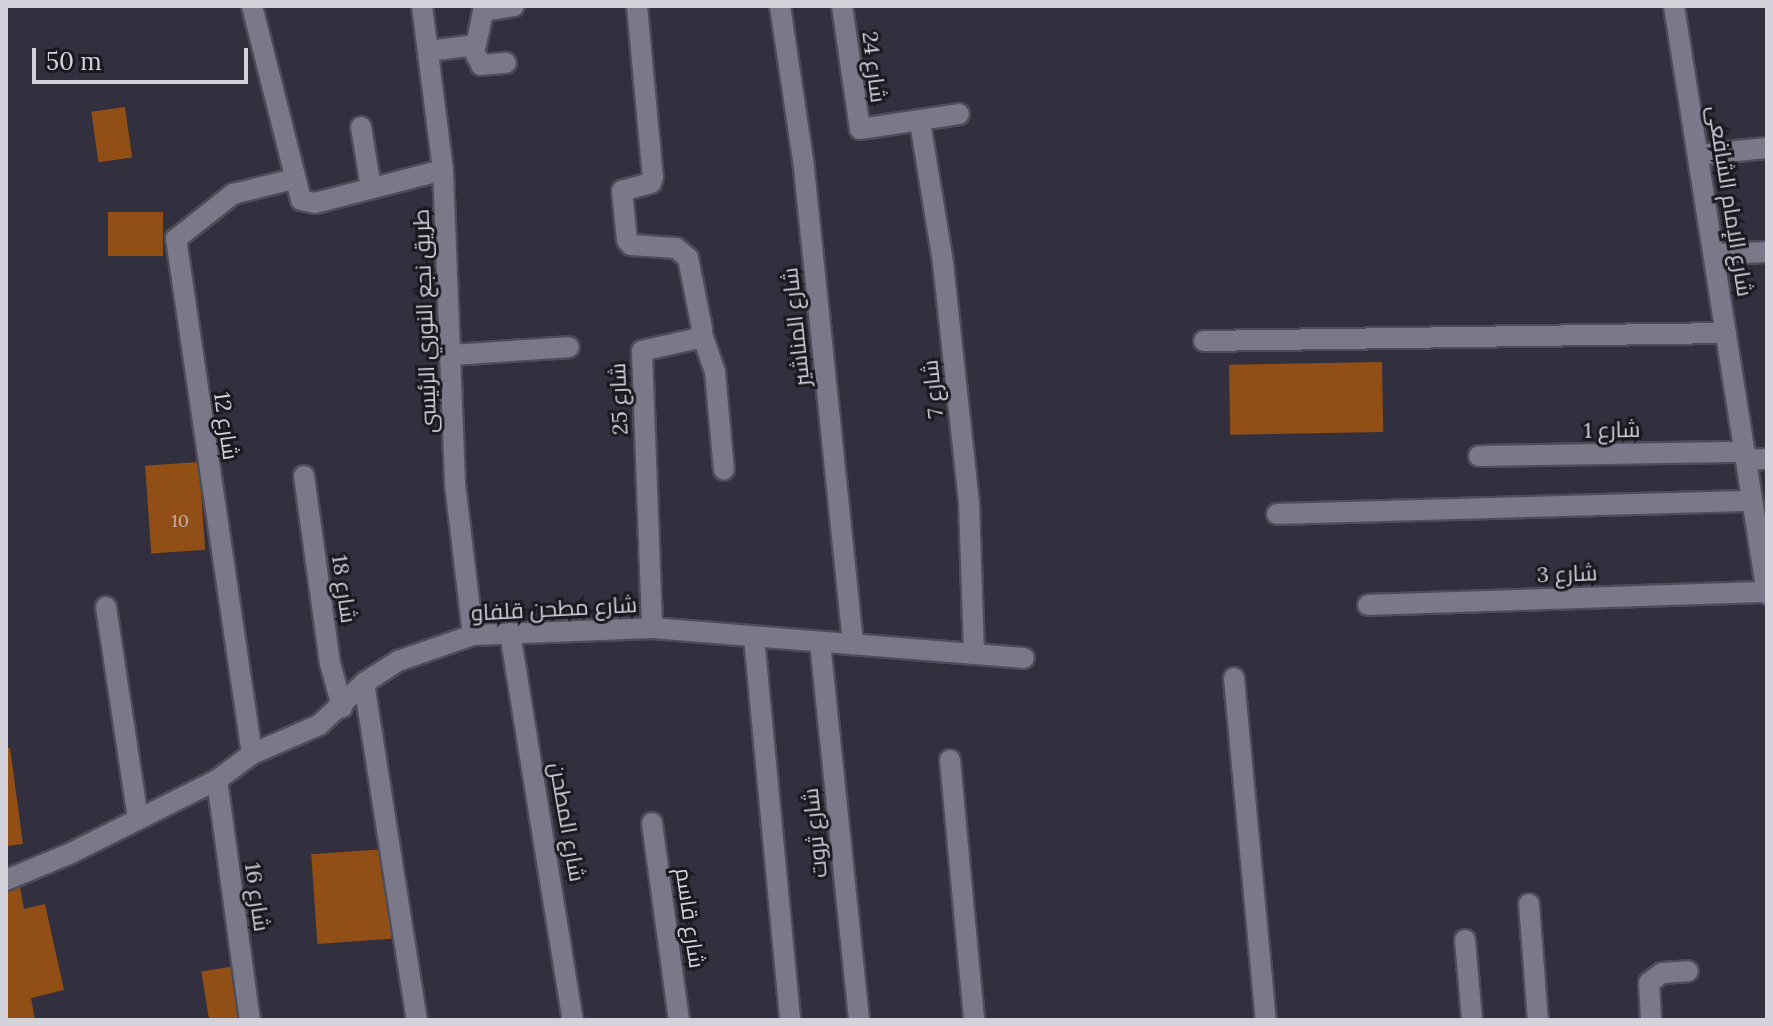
<!DOCTYPE html>
<meta charset="utf-8">
<style>
body{margin:0}
#map{position:relative;width:1773px;height:1026px;overflow:hidden;background:#32303e;font-family:Lora,Cairo,serif}
div>[style]{position:absolute}
[style*='--x']{left:calc(var(--x)*1px);top:calc(var(--y)*1px);width:calc(var(--w)*1px);rotate:calc(var(--a)*1deg)}
.building>*{inset:0;background:#924f15;transform-origin:0 0}
.roads{filter:drop-shadow(2px 0 #4e4c58) drop-shadow(-2px 0 #4e4c58) drop-shadow(0 2px #4e4c58) drop-shadow(0 -2px #4e4c58)}
.minor>*{height:20px;margin:-10px;padding:0 10px;transform-origin:10px;border-radius:10px;background:#7b7889}
span{translate:-50% -50%;white-space:nowrap;text-align:center;line-height:1.15;-webkit-text-stroke:6px #1a1920;paint-order:stroke}
.number-label{font-size:18px;color:#c4b2aa}
.number-label span{-webkit-text-stroke-width:0}
.street-label{font-size:22px;color:#d4d3dc}
.frame{position:absolute;inset:0;border:8px solid #d4d3dc;pointer-events:none}
.scale{position:absolute;left:32px;top:48px;width:216px;height:36px;box-sizing:border-box;border:4px solid #d4d3dc;border-top:0;padding-left:10px;font-size:24px;line-height:28px;white-space:nowrap;color:#d4d3dc;-webkit-text-stroke:6px #1a1920;paint-order:stroke}
</style>
<div id="map">
<div class="building">
<i style="left:125px;top:107px;width:51px;height:34px;rotate:82deg"></i>
<i style="left:108px;top:212px;width:55px;height:44px"></i>
<i style="left:1382px;top:362px;width:70px;height:153px;rotate:89deg"></i>
<i style="left:199px;top:462px;width:88px;height:54px;rotate:86deg"></i>
<i style="clip-path:polygon(6px 748px,10px 748px,23px 844px,6px 846px)"></i>
<i style="left:385px;top:849px;width:90px;height:74px;rotate:86deg"></i>
<i style="clip-path:polygon(20px 886px,24px 909px,45px 904px,64px 990px,31px 998px,35px 1020px,6px 1020px,6px 890px)"></i>
<i style="left:236px;top:966px;width:55px;height:35px;rotate:81deg"></i>
</div>
<div class="roads">
<div class="minor">
<i style="--x:252;--y:6;--w:200;--a:75.8"></i>
<i style="--x:301;--y:200;--w:14;--a:12"></i>
<i style="--x:315;--y:203;--w:132;--a:-14.5"></i>
<i style="--x:422;--y:6;--w:165;--a:82.7"></i>
<i style="--x:443;--y:170;--w:314;--a:87.8"></i>
<i style="--x:455;--y:484;--w:152;--a:83.2"></i>
<i style="--x:637;--y:6;--w:172;--a:84.7"></i>
<i style="--x:653;--y:177;--w:6;--a:108"></i>
<i style="--x:651;--y:183;--w:30;--a:165"></i>
<i style="--x:622;--y:191;--w:49;--a:84.2"></i>
<i style="--x:627;--y:240;--w:6;--a:51"></i>
<i style="--x:631;--y:245;--w:45;--a:3.8"></i>
<i style="--x:676;--y:248;--w:16;--a:40"></i>
<i style="--x:688;--y:258;--w:72;--a:78.8"></i>
<i style="--x:702;--y:329;--w:9;--a:108"></i>
<i style="--x:699;--y:338;--w:58;--a:167.2"></i>
<i style="--x:642;--y:351;--w:277;--a:87.9"></i>
<i style="--x:780;--y:6;--w:155;--a:81.5"></i>
<i style="--x:803;--y:159;--w:488;--a:84.1"></i>
<i style="--x:842;--y:6;--w:124;--a:81.7"></i>
<i style="--x:860;--y:129;--w:100;--a:-8.6"></i>
<i style="--x:1674;--y:6;--w:595;--a:81.01"></i>
<i style="--x:472;--y:47;--w:20;--a:63"></i>
<i style="--x:481;--y:65;--w:25;--a:-5"></i>
<i style="--x:429;--y:51;--w:47;--a:-7.3"></i>
<i style="--x:476;--y:45;--w:35;--a:-78"></i>
<i style="--x:483;--y:11;--w:31;--a:-9"></i>
<i style="--x:920;--y:122;--w:143;--a:80.7"></i>
<i style="--x:943;--y:263;--w:240;--a:83.8"></i>
<i style="--x:969;--y:502;--w:152;--a:88.1"></i>
<i style="--x:361;--y:127;--w:62;--a:80.7"></i>
<i style="--x:1698;--y:155;--w:69;--a:-5.8"></i>
<i style="--x:1714;--y:254;--w:53;--a:-2.2"></i>
<i style="--x:702;--y:334;--w:40;--a:71.1"></i>
<i style="--x:715;--y:372;--w:98;--a:84.8"></i>
<i style="--x:1204;--y:341;--w:522;--a:-0.88"></i>
<i style="--x:450;--y:355;--w:119;--a:-3.8"></i>
<i style="--x:1479;--y:456;--w:266;--a:-0.9"></i>
<i style="--x:1746;--y:460;--w:21;--a:-3"></i>
<i style="--x:304;--y:476;--w:189;--a:82.1"></i>
<i style="--x:330;--y:663;--w:46;--a:74.7"></i>
<i style="--x:1277;--y:514;--w:475;--a:-1.6"></i>
<i style="--x:1368;--y:605;--w:399;--a:-1.9"></i>
<i style="--x:106;--y:607;--w:214;--a:81.4"></i>
<i style="--x:510;--y:633;--w:392;--a:80.8"></i>
<i style="--x:754;--y:637;--w:385;--a:84.6"></i>
<i style="--x:820;--y:642;--w:380;--a:84.1"></i>
<i style="--x:1234;--y:678;--w:343;--a:84.7"></i>
<i style="--x:364;--y:683;--w:341;--a:81.1"></i>
<i style="--x:252;--y:754;--w:521;--a:-98.39"></i>
<i style="--x:176;--y:239;--w:73;--a:-38.3"></i>
<i style="--x:233;--y:194;--w:62;--a:-14"></i>
<i style="--x:950;--y:760;--w:261;--a:84.7"></i>
<i style="--x:217;--y:780;--w:242;--a:82.2"></i>
<i style="--x:652;--y:823;--w:199;--a:82.2"></i>
<i style="--x:6;--y:880;--w:68;--a:-22.4"></i>
<i style="--x:69;--y:854;--w:165;--a:-26.6"></i>
<i style="--x:217;--y:780;--w:44;--a:-36.6"></i>
<i style="--x:252;--y:754;--w:73;--a:-23.4"></i>
<i style="--x:319;--y:725;--w:62;--a:-43"></i>
<i style="--x:364;--y:683;--w:40;--a:-32.9"></i>
<i style="--x:398;--y:661;--w:79;--a:-19.1"></i>
<i style="--x:473;--y:635;--w:179;--a:-2.2"></i>
<i style="--x:652;--y:628;--w:373;--a:4.6"></i>
<i style="--x:1529;--y:904;--w:116;--a:85.6"></i>
<i style="--x:1465;--y:940;--w:80;--a:85"></i>
<i style="--x:1651;--y:1020;--w:37;--a:-93"></i>
<i style="--x:1649;--y:983;--w:16;--a:-38"></i>
<i style="--x:1662;--y:973;--w:26;--a:-4"></i>
</div>
</div>
<div class="number-label">
<span style="left:180px;top:521px">10</span>
</div>
<div class="street-label">
<span style="left:874px;top:67px;rotate:83deg">شارع 24</span>
<span style="left:1730px;top:201px;rotate:81deg">شارع الإمام الشافعى</span>
<span style="left:425px;top:321px;rotate:-92deg">طريق نجع النوري الرئيسى</span>
<span style="left:796px;top:327px;rotate:-96deg">شارع المناشير</span>
<span style="left:933px;top:389px;rotate:-96deg">شارع 7</span>
<span style="left:619px;top:399px;rotate:-92deg">شارع 25</span>
<span style="left:226px;top:426px;rotate:82deg">شارع 12</span>
<span style="left:1612px;top:430px;rotate:-1deg">شارع 1</span>
<span style="left:1567px;top:574px;rotate:-2deg">شارع 3</span>
<span style="left:344px;top:589px;rotate:82deg">شارع 18</span>
<span style="left:554px;top:609px;rotate:-3deg">شارع مطحن قلفاو</span>
<span style="left:567px;top:822px;rotate:80deg">شارع المطحن</span>
<span style="left:815px;top:833px;rotate:-96deg">شارع ثروت</span>
<span style="left:257px;top:897px;rotate:82deg">شارع 16</span>
<span style="left:690px;top:918px;rotate:82deg">شارع قاسم</span>
</div>
<div class="frame"></div>
<div class="scale">50 m</div>
</div>
